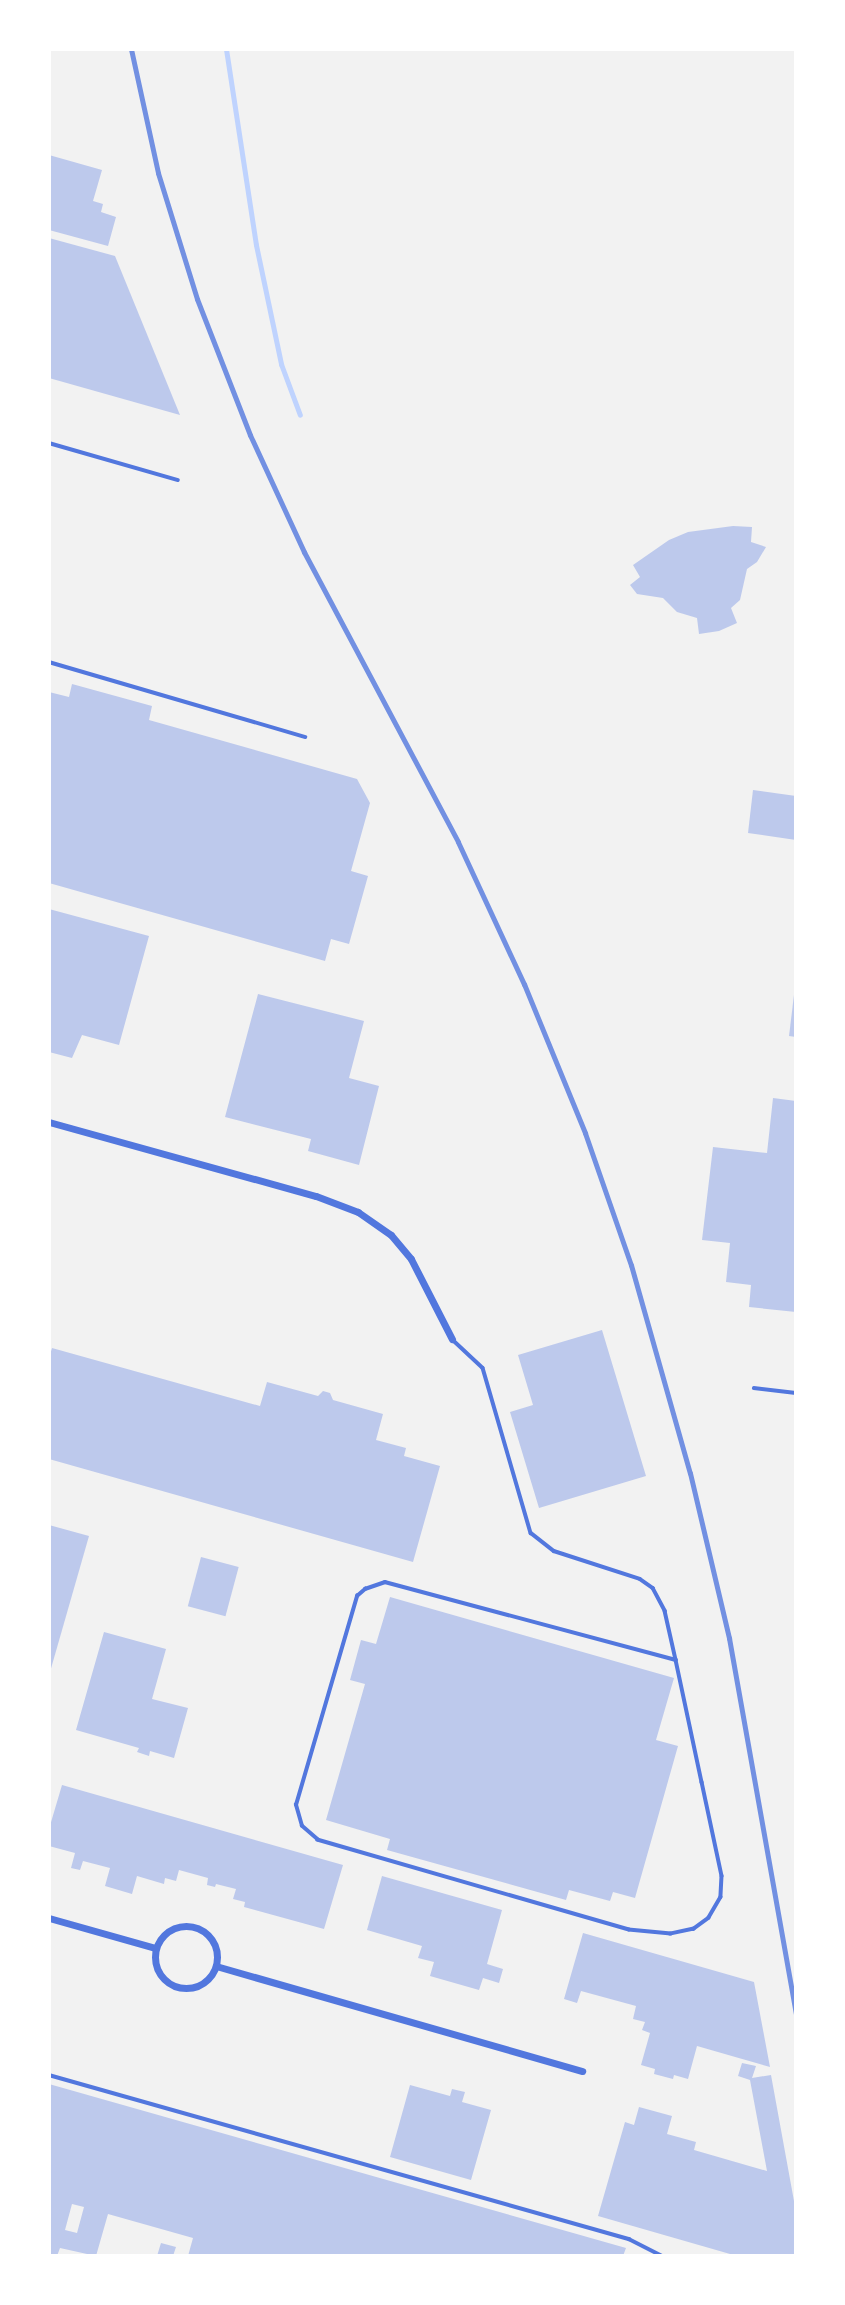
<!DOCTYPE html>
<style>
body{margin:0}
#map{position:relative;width:845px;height:2305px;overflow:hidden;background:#f2f2f2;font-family:Mulish,sans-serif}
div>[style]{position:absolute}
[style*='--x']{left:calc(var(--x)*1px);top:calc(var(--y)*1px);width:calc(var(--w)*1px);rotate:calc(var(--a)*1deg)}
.stream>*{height:5px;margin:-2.5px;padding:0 2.5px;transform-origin:2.5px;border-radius:2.5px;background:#bfd3fe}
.building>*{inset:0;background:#bdc9ec;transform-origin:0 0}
.service>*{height:3.5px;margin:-1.75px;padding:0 1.75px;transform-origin:1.75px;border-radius:1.75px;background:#5277de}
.minor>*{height:7px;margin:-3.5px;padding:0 3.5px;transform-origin:3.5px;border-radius:3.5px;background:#5277de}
.minor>.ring{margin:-3.5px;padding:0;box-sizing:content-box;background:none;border:7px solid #5277de;border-radius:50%}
.rail>*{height:5px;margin:-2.5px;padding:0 2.5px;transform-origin:2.5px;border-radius:2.5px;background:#7290e2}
span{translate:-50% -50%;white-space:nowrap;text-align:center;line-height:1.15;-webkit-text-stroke:5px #fff;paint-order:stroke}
.frame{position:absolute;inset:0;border:51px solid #fff;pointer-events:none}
</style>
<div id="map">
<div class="stream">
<i style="--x:226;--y:49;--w:198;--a:81.3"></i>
<i style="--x:256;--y:245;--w:122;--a:78.1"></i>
<i style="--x:281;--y:364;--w:54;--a:69.6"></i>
</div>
<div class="building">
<i style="clip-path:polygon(49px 155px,102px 170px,93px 201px,103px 204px,101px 212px,116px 217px,108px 246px,49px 230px)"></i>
<i style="clip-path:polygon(49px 238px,115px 256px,180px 415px,49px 378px)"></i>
<i style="clip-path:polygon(733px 526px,752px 527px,751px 542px,766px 547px,757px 562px,747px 569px,740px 600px,731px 608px,737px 623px,719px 631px,699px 634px,697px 618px,677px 612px,663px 598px,637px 594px,630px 585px,640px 577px,633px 565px,669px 540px,688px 532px)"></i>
<i style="clip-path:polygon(72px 684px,152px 706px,149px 720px,357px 779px,370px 803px,351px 871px,368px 876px,349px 944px,331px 939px,325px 961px,49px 883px,49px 692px,69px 697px)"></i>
<i style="clip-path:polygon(753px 790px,796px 796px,796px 840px,748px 833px)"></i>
<i style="clip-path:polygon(49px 909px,149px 936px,119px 1045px,82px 1035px,72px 1058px,49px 1052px)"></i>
<i style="clip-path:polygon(258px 994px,364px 1021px,349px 1078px,379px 1086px,359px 1165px,308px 1151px,311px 1139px,225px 1117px)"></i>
<i style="clip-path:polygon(794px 995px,796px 995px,796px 1037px,789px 1036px)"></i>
<i style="clip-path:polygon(773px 1098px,796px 1101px,796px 1312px,749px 1307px,751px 1285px,726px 1282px,730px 1243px,702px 1240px,713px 1147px,767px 1153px)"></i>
<i style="clip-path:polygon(602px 1330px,646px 1476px,539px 1508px,510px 1412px,533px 1405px,518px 1355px)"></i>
<i style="clip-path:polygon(52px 1348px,260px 1406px,267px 1382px,318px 1396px,323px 1391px,330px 1393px,333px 1400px,383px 1414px,376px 1440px,406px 1448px,404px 1456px,440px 1466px,413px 1562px,49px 1459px,49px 1358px)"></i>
<i style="clip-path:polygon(49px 1525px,89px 1536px,50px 1672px,49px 1672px)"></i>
<i style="left:201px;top:1557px;width:39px;height:51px;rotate:15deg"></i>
<i style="clip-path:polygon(390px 1597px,674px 1678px,656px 1740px,678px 1746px,635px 1898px,613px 1892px,610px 1901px,569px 1890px,566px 1900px,387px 1850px,390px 1839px,326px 1820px,365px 1684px,350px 1680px,361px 1640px,376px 1644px)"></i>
<i style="clip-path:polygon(104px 1632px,166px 1649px,152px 1699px,188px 1708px,174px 1758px,150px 1751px,149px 1756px,137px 1752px,139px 1748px,76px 1730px)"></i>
<i style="clip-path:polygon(62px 1785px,343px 1865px,324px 1929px,244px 1907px,245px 1902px,233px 1899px,236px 1889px,216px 1884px,215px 1887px,207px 1885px,208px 1878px,179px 1870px,176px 1881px,165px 1878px,164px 1884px,137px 1876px,132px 1894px,105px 1886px,110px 1868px,83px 1861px,80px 1870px,71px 1868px,75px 1853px,49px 1846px,49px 1829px)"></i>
<i style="clip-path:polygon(382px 1876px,502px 1910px,487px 1964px,503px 1969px,499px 1983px,483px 1978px,479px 1990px,430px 1976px,434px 1962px,418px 1958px,422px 1946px,367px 1930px)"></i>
<i style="clip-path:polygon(583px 1933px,754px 1982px,770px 2067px,697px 2046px,688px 2079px,674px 2075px,673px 2079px,654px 2074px,655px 2069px,641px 2065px,650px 2033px,642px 2030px,645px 2022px,633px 2019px,636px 2006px,581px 1991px,577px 2003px,564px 1999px)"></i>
<i style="clip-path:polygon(742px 2063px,756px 2066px,752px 2078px,771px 2075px,796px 2212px,796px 2256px,737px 2256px,598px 2216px,625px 2122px,634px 2125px,639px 2107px,672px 2116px,667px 2134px,696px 2142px,694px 2150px,767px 2171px,750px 2080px,738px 2076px)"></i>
<i style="clip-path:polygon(evenodd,49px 2084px,626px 2248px,623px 2256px,188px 2256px,193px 2238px,108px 2214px,96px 2256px,60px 2248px,57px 2256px,49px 2256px,49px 2084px,72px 2204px,84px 2207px,77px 2233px,65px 2230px,72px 2204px)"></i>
<i style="clip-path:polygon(410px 2085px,450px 2096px,452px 2089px,465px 2092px,462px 2102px,491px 2110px,471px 2180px,390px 2157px)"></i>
<i style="clip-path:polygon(161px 2243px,176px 2247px,173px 2256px,157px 2256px)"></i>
</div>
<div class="service">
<i style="--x:49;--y:443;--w:134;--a:16"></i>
<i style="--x:49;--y:662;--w:267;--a:16.3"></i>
<i style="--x:452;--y:1339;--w:42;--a:43.1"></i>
<i style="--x:483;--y:1368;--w:172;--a:73.8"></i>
<i style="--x:531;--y:1533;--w:29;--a:38"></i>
<i style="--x:554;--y:1551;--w:90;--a:18"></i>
<i style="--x:640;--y:1579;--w:16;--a:35"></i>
<i style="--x:653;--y:1588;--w:26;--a:62"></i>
<i style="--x:665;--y:1611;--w:50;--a:77.3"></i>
<i style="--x:676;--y:1660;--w:125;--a:78"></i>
<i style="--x:702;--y:1782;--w:96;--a:78"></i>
<i style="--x:722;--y:1876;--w:21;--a:93"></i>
<i style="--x:721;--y:1897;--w:24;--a:120"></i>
<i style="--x:709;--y:1918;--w:19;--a:144"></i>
<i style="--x:694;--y:1929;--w:24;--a:168"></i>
<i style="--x:671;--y:1934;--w:42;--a:-174.6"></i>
<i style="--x:629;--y:1930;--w:324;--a:-163.9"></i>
<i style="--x:318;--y:1840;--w:21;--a:-139"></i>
<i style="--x:302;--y:1826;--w:22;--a:-106"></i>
<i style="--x:296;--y:1805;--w:218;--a:-73.7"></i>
<i style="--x:357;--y:1596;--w:11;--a:-41"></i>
<i style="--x:365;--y:1589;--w:21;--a:-19"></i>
<i style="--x:385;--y:1582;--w:301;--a:15"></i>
<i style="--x:754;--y:1388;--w:42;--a:6.8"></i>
<i style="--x:49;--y:2075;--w:603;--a:15.79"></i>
<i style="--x:629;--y:2239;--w:37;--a:27"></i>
</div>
<div class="minor">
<i style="--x:49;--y:1122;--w:277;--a:15.5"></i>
<i style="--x:316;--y:1196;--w:45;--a:20.9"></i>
<i style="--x:358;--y:1212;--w:40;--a:34.9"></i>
<i style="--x:391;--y:1235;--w:31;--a:50"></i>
<i style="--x:411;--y:1259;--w:90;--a:62.9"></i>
<i style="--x:49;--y:1918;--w:110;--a:15.8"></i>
<i class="ring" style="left:155px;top:1926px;width:55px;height:55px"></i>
<i style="--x:216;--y:1966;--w:381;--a:16"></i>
</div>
<div class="rail">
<i style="--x:131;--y:49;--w:127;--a:77.7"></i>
<i style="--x:158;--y:173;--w:132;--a:72.8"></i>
<i style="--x:197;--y:299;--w:146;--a:68.7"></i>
<i style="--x:250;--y:435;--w:129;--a:65.2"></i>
<i style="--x:304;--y:552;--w:328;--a:62"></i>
<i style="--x:458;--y:842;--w:157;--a:65.1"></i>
<i style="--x:524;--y:984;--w:161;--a:67.7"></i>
<i style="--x:585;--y:1133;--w:140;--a:70.8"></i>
<i style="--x:631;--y:1265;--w:216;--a:74.2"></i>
<i style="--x:690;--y:1473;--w:170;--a:76.7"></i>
<i style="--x:729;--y:1638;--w:382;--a:79.9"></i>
</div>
<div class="frame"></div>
</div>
